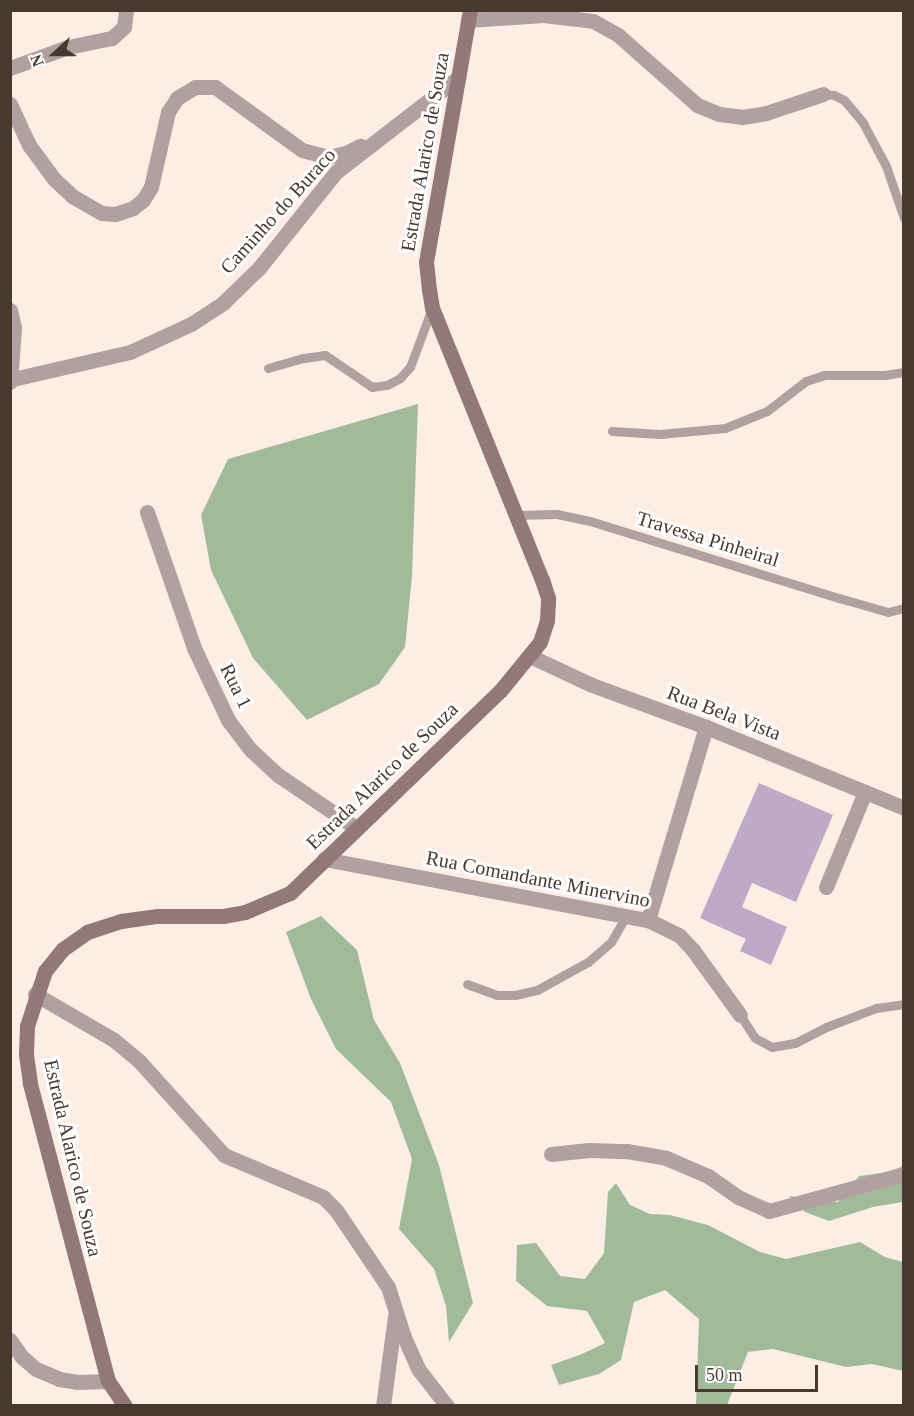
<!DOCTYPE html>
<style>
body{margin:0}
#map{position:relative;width:914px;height:1416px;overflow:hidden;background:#fceee5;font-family:"Times New Roman",serif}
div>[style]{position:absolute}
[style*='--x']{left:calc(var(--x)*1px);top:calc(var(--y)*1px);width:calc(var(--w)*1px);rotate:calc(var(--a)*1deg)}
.forest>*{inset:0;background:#a1bb9a}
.building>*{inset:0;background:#c0a9c7}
.service>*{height:9px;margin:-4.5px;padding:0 4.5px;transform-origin:4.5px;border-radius:4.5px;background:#b29fa0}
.minor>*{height:15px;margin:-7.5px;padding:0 7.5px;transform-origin:7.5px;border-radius:7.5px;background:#b29fa0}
.secondary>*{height:15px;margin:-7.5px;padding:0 7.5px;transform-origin:7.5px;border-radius:7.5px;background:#93787a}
span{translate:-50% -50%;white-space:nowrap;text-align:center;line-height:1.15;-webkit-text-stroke:6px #fff;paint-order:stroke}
.street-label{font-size:20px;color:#473930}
.frame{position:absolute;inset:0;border:12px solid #473930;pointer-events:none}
.north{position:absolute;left:24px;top:24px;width:60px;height:60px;-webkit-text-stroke:4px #fff;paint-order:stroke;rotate:249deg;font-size:16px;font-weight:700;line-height:24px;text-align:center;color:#473930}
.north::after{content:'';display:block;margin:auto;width:21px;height:27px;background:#473930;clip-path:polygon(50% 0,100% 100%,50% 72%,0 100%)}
.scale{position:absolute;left:695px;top:1365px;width:123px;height:27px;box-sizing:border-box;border:3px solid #473930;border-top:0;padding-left:8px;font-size:18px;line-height:21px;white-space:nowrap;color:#473930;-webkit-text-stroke:4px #fff;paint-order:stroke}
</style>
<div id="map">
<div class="forest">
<i style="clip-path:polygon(418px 404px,412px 576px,405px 647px,379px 684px,307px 720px,253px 658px,211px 570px,201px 515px,228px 459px)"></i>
<i style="clip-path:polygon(321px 916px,357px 950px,374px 1020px,400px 1063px,439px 1165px,473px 1303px,449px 1342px,446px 1306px,434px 1269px,399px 1229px,412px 1159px,391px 1102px,336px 1049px,311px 999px,286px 932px)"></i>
<i style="clip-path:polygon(903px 1166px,903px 1202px,873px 1207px,829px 1221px,805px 1212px,789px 1196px,838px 1202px,859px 1176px,889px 1172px)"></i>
<i style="clip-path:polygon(616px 1183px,630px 1205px,650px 1214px,670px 1215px,708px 1225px,760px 1252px,786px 1259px,860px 1242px,885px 1257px,903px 1262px,903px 1371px,872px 1364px,846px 1367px,773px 1349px,748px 1352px,727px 1405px,696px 1405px,699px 1319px,665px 1290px,634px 1302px,621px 1360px,599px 1374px,559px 1385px,551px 1365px,582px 1354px,605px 1343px,587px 1311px,547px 1306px,516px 1281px,517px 1245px,536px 1243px,560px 1276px,585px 1279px,604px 1253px,608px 1192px)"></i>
</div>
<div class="building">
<i style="clip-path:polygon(759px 783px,833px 815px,796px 902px,752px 883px,742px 907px,787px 927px,771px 965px,740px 951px,746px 939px,700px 918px)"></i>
</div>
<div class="service">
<i style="--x:823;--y:94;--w:11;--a:5"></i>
<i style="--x:834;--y:95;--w:11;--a:27"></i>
<i style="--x:844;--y:100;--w:30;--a:50"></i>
<i style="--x:863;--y:123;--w:49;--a:61.9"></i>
<i style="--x:886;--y:166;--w:55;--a:70.9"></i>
<i style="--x:268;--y:368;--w:37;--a:-16"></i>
<i style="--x:304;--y:358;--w:21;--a:-8"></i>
<i style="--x:325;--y:355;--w:57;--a:34.2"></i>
<i style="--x:372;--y:387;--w:15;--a:-8"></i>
<i style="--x:387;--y:385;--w:15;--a:-28"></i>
<i style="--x:400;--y:378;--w:15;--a:-48"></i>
<i style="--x:410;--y:367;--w:63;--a:-69.6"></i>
<i style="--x:612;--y:431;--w:48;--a:3.6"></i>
<i style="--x:660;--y:434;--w:65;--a:-5.3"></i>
<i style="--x:725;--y:428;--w:45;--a:-22"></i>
<i style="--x:767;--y:411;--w:49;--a:-37.6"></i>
<i style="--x:806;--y:381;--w:19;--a:-18"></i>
<i style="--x:824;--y:375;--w:61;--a:0"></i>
<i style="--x:885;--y:375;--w:19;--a:-9"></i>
<i style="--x:516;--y:515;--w:41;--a:-1.4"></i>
<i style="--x:557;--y:514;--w:34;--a:12"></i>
<i style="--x:590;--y:521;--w:261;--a:17.2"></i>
<i style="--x:839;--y:598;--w:51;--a:15.9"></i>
<i style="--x:888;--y:612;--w:16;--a:-14"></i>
<i style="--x:467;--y:984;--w:32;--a:20"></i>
<i style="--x:497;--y:995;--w:18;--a:0"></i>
<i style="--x:515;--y:995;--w:23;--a:-13"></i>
<i style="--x:537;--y:990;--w:58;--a:-28.8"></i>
<i style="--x:588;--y:962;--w:30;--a:-41"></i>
<i style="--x:611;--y:942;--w:30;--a:-60"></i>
<i style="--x:740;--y:1015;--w:27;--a:57"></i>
<i style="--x:755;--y:1038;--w:19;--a:28"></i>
<i style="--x:772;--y:1047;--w:23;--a:-10"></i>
<i style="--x:795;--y:1043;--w:35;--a:-27"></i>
<i style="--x:826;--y:1027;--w:53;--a:-20.8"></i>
<i style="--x:876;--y:1008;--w:28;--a:-8"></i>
</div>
<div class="minor">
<i style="--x:468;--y:20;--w:75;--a:-3.8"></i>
<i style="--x:543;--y:15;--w:50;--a:6.8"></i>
<i style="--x:593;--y:21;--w:29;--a:29"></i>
<i style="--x:618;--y:35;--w:106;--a:41.5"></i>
<i style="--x:697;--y:105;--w:24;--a:22"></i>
<i style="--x:719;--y:114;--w:23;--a:7"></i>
<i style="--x:742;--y:117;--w:24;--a:-9"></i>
<i style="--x:766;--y:113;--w:60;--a:-18.4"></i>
<i style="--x:10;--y:68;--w:62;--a:-19.9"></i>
<i style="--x:68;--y:47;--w:45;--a:-11.6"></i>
<i style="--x:112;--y:38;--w:16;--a:-43"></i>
<i style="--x:124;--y:27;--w:17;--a:-83"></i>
<i style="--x:10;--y:104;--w:45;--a:65.1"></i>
<i style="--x:29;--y:145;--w:42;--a:53.7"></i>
<i style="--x:54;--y:179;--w:25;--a:43"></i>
<i style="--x:72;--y:196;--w:34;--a:30"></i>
<i style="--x:102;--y:213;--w:13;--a:4"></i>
<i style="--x:115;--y:214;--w:19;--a:-18"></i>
<i style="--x:133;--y:208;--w:13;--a:-39"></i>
<i style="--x:143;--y:200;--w:15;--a:-58"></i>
<i style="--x:151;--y:187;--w:77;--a:-77.2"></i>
<i style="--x:168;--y:112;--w:17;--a:-57"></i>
<i style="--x:177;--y:98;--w:21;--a:-31"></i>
<i style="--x:195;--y:87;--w:20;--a:0"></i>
<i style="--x:215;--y:87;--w:107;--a:35.9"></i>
<i style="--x:302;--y:150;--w:27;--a:15"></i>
<i style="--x:328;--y:157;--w:18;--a:-13"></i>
<i style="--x:346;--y:153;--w:16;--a:-27"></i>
<i style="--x:10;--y:310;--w:18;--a:77"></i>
<i style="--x:14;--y:328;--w:54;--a:94.2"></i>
<i style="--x:13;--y:379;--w:120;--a:-13"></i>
<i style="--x:130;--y:352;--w:67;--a:-24.7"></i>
<i style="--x:191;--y:324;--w:38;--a:-33"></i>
<i style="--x:223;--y:303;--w:50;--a:-44.2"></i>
<i style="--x:259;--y:268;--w:123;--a:-51.3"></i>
<i style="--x:336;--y:172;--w:155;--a:-37.7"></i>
<i style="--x:147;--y:512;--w:144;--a:70.9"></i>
<i style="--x:194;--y:648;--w:80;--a:64.7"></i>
<i style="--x:228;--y:720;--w:38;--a:53"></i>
<i style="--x:251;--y:750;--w:37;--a:43"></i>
<i style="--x:278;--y:775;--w:94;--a:34.2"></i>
<i style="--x:530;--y:656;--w:68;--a:25.1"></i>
<i style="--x:592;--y:685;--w:121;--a:20.2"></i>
<i style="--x:706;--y:727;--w:214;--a:22.2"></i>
<i style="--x:324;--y:859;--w:330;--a:10.7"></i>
<i style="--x:648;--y:920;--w:34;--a:26"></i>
<i style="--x:679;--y:935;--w:21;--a:47"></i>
<i style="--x:693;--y:950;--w:80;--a:54.1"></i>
<i style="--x:826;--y:887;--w:103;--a:-67.7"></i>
<i style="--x:648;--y:920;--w:202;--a:-73.3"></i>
<i style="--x:35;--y:994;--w:91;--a:30.2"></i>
<i style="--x:114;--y:1040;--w:34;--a:40"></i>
<i style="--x:140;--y:1062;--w:125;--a:47.9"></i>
<i style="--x:224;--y:1155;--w:108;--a:23"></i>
<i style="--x:323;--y:1197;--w:18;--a:45"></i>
<i style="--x:336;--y:1210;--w:93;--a:56"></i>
<i style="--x:388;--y:1287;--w:52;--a:72.3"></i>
<i style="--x:404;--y:1337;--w:36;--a:66"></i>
<i style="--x:419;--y:1370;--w:46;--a:52.1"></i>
<i style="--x:551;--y:1154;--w:38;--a:-6"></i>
<i style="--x:589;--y:1150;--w:38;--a:2"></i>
<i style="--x:627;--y:1151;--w:40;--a:10"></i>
<i style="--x:666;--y:1158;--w:46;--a:23.2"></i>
<i style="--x:708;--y:1176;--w:37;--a:35"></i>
<i style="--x:738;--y:1197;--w:34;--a:24"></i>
<i style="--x:769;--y:1211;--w:140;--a:-15.3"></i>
<i style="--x:10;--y:1340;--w:21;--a:55"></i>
<i style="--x:22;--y:1357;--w:18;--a:41"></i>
<i style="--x:36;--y:1369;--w:25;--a:23"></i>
<i style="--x:59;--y:1379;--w:19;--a:9"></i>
<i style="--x:78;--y:1382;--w:30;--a:-2"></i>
<i style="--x:383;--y:1406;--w:91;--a:-82.4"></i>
</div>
<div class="secondary">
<i style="--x:125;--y:1406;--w:30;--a:-124"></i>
<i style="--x:108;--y:1381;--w:308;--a:-104.7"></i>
<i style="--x:30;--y:1083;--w:29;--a:-98"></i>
<i style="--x:26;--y:1054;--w:28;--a:-88"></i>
<i style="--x:27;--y:1026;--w:58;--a:-71.9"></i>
<i style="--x:45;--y:971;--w:28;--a:-51"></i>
<i style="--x:63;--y:949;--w:29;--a:-35"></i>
<i style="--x:87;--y:932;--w:36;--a:-18"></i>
<i style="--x:121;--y:921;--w:37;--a:-8"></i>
<i style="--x:158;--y:916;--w:65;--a:0"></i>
<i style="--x:223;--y:916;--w:22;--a:-10"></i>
<i style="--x:245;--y:912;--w:49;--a:-22.9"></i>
<i style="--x:290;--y:893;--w:291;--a:-43.9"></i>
<i style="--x:500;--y:691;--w:63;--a:-50.8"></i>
<i style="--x:540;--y:642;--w:23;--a:-72"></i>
<i style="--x:547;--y:620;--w:22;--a:-87"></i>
<i style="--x:548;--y:598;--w:19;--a:-108"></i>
<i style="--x:542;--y:580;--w:293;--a:-112"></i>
<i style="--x:432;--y:308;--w:18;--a:-99"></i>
<i style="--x:429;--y:290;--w:28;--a:-96"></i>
<i style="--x:426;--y:262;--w:256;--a:-80.1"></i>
</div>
<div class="street-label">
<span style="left:425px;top:152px;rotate:-80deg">Estrada Alarico de Souza</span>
<span style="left:278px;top:211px;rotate:-48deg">Caminho do Buraco</span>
<span style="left:708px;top:539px;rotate:17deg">Travessa Pinheiral</span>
<span style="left:236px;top:686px;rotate:64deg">Rua 1</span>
<span style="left:724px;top:713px;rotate:21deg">Rua Bela Vista</span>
<span style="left:382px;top:776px;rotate:-44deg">Estrada Alarico de Souza</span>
<span style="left:538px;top:879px;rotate:11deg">Rua Comandante Minervino</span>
<span style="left:73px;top:1158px;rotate:77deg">Estrada Alarico de Souza</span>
</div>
<div class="frame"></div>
<div class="north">N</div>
<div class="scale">50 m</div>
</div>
